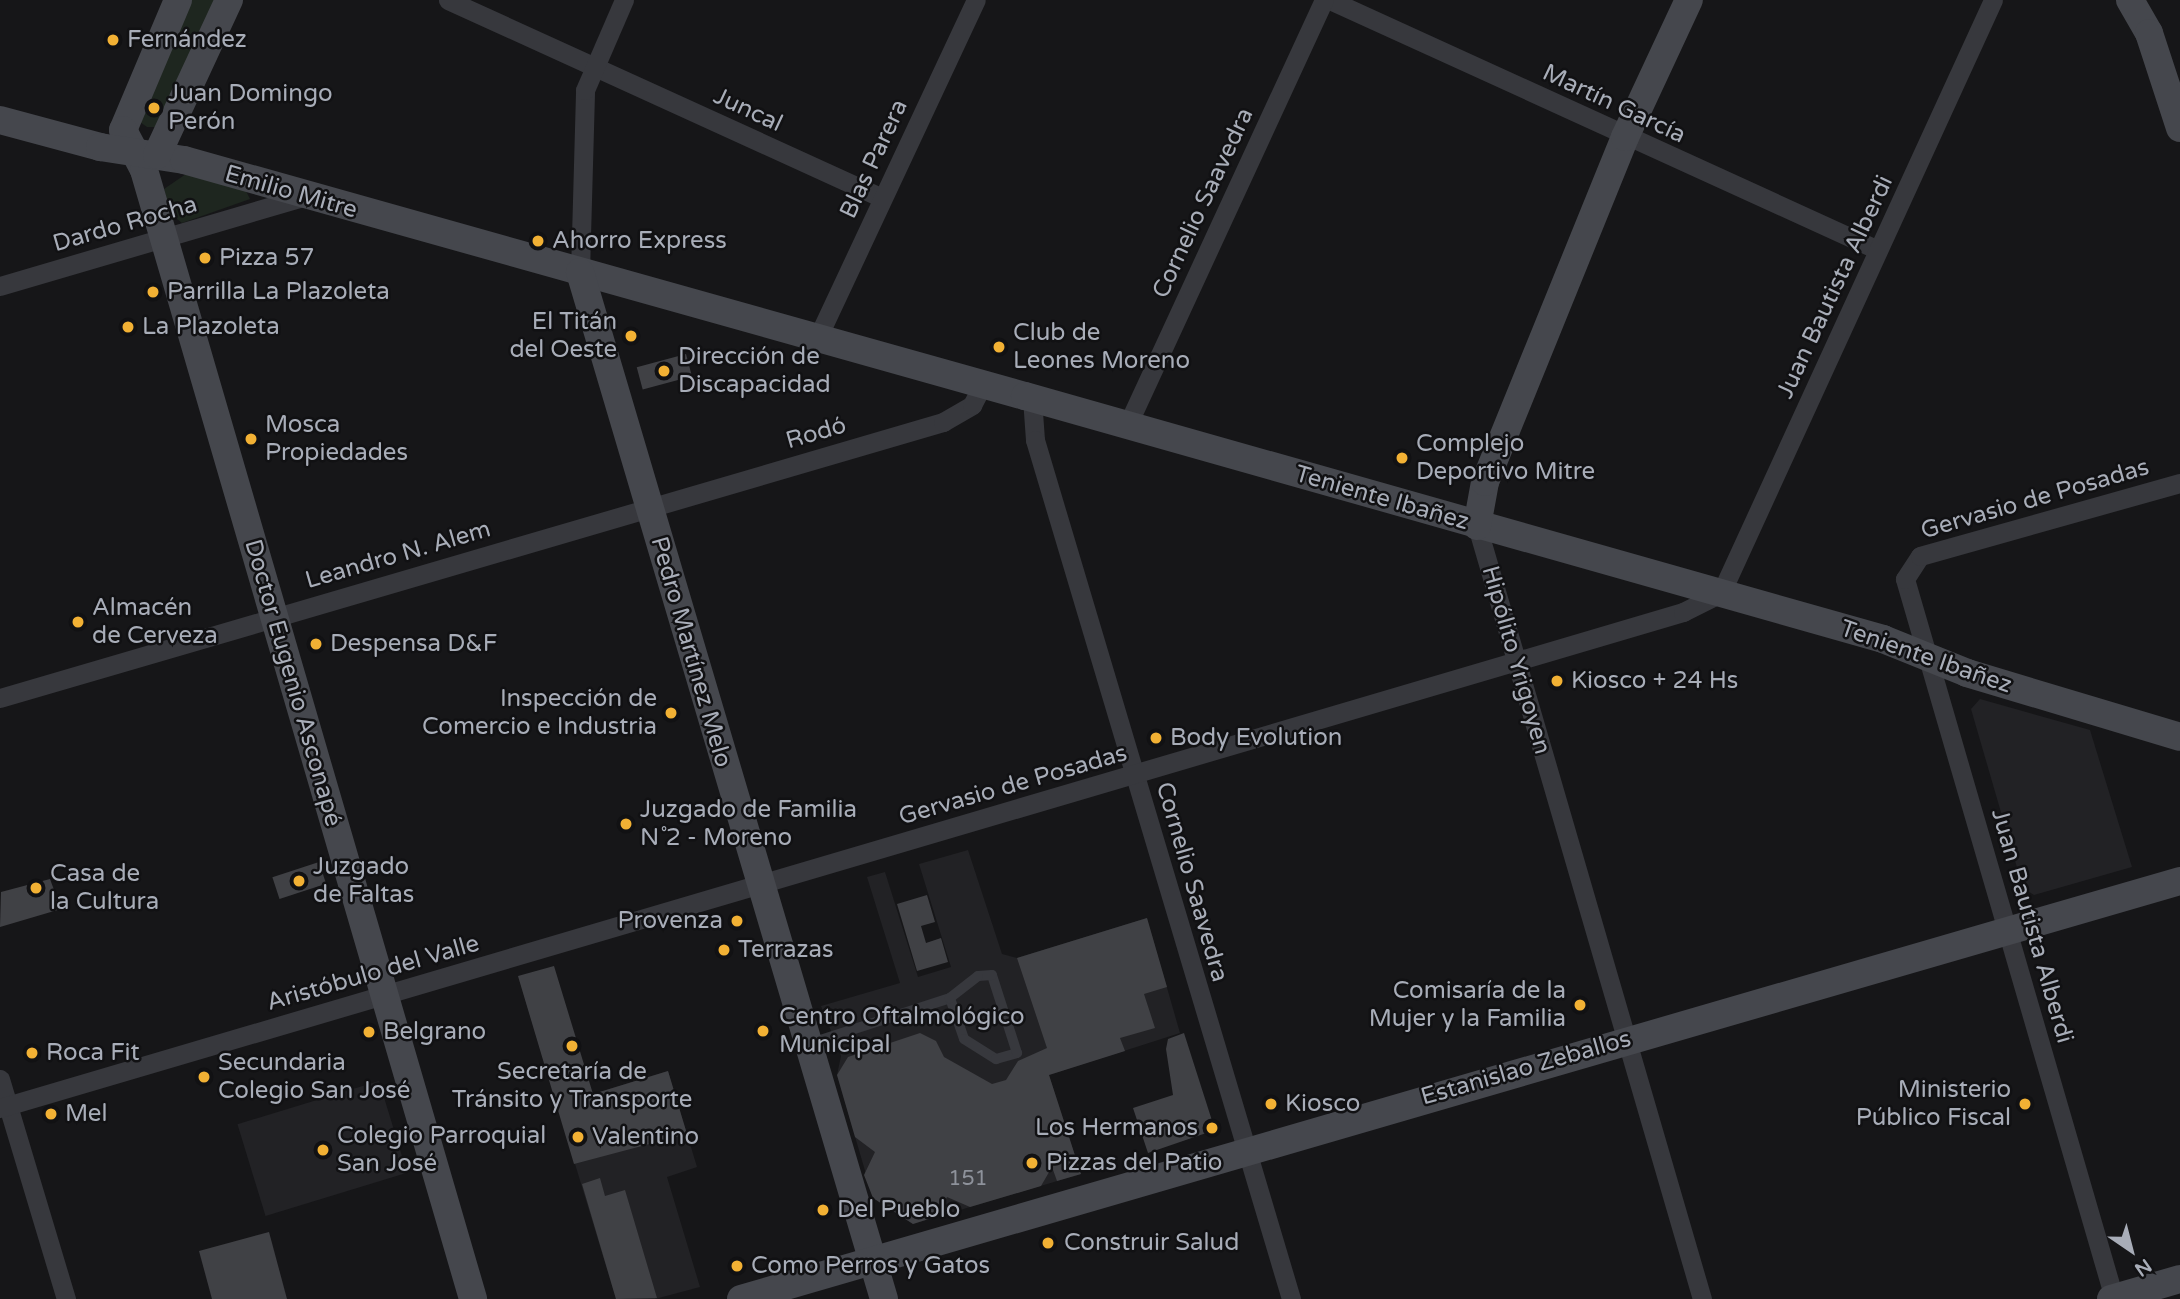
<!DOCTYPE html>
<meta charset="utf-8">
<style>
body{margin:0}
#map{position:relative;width:2180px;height:1299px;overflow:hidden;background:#161618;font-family:"Varela Round",sans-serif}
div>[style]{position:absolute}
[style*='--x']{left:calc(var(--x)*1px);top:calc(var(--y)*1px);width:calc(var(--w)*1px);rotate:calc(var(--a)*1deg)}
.built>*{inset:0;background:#222225;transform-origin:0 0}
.green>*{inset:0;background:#1e261f}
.building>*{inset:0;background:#404145;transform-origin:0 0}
.lane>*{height:10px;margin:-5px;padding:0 5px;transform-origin:5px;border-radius:5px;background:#37383d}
.street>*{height:19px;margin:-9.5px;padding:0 9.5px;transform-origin:9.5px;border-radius:9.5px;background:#37383d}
.secondary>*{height:28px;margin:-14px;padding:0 14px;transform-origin:14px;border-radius:14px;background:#45474d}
.dots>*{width:19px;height:19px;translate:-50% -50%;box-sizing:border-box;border:4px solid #111113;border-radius:50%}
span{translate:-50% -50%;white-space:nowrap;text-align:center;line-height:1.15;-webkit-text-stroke:5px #111113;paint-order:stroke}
.number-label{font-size:21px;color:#8e929b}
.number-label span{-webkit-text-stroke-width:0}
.poi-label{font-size:24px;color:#a8adb8}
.left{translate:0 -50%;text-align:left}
.right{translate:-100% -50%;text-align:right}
.street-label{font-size:24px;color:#a8adb8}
.north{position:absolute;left:2096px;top:1215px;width:70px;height:70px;-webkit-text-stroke:5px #111113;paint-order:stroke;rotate:145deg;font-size:19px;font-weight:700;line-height:28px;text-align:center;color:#a8adb8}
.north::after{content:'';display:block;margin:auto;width:24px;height:32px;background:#a8adb8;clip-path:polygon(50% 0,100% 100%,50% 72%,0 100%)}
</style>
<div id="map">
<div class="built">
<i style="clip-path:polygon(1980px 699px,2090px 730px,2132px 867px,2034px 895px,2023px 888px,1971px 709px)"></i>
<i style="clip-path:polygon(968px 850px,1002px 954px,1017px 958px,1147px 918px,1180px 1033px,1049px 1075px,1081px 1174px,913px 1224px,873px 1198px,837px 1075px,841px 1056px,821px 1006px,900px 983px,867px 877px,885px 872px,918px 977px,951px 967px,919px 864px)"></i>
<i style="clip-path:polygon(518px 976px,593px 1094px,668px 1071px,697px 1167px,667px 1177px,700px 1287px,655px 1299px,616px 1299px)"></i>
<i style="left:379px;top:1081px;width:96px;height:148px;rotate:73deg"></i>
</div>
<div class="green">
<i style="clip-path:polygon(189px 0,219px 0,157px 127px,147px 127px,137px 120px)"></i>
<i style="clip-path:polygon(186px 174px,245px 189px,250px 199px,182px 223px,171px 214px,164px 189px)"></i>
</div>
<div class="building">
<i style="left:686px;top:354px;width:23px;height:51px;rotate:75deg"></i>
<i style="left:319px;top:862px;width:23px;height:49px;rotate:72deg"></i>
<i style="clip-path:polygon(50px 879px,61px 909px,0 927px,1px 892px)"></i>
<i style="clip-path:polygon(927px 895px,935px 922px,921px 926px,926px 943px,941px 938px,948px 962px,917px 971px,897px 904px)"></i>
<i style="clip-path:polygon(1147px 918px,1167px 987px,1144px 994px,1155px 1028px,1120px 1038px,1125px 1051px,1049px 1075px,1081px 1174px,1057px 1181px,1052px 1167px,1041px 1186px,970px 1207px,947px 1197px,938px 1216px,913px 1224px,873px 1198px,864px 1175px,875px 1152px,855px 1137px,837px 1075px,848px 1057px,920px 1033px,936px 1041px,944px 1057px,992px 1084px,1006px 1080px,1018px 1061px,1047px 1048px,1017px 958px)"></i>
<i style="clip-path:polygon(554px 966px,593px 1094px,668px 1071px,687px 1134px,574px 1164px,518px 976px)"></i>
<i style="clip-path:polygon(1184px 1033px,1215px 1130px,1148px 1153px,1133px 1108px,1173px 1095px,1166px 1049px,1168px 1039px)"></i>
<i style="clip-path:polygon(600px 1178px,605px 1196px,625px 1190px,657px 1298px,616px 1299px,582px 1184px)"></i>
<i style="clip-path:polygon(269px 1232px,287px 1299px,212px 1299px,199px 1251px)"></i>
</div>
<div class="lane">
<i style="--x:811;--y:1043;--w:146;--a:-17.9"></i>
<i style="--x:950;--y:998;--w:43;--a:71.1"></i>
<i style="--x:964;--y:1039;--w:38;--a:32"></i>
<i style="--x:996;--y:1059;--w:22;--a:-16"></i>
<i style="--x:1017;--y:1053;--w:82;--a:-107.8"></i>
<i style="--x:992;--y:975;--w:14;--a:176"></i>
<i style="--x:978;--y:976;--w:36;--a:142"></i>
</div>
<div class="street">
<i style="--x:448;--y:0;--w:477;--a:24.5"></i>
<i style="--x:1330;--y:0;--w:602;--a:24.52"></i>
<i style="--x:580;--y:272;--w:182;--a:-88.4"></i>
<i style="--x:585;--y:90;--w:98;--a:-66.6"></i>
<i style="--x:0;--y:286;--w:316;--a:-16.4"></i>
<i style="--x:817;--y:339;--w:374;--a:-64.9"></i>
<i style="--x:1032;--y:398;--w:42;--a:85.9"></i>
<i style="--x:1035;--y:440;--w:896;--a:73.4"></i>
<i style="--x:1127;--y:426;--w:469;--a:-65.2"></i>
<i style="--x:1477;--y:526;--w:805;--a:73.77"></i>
<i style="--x:0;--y:698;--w:983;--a:-16.31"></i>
<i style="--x:943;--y:422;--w:34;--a:-30"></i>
<i style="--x:972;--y:405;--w:24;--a:-62"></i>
<i style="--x:0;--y:1079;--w:230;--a:73.3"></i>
<i style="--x:0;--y:1108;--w:1755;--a:-16.42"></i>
<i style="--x:1683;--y:612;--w:42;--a:-26.6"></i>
<i style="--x:1721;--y:593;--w:652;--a:-65.36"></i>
<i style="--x:2114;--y:1298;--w:749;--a:-106.21"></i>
<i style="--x:1905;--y:579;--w:27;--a:-57"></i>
<i style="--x:1920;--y:556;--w:270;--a:-15.7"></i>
</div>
<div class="secondary">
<i style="--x:178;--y:0;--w:141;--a:112.9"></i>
<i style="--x:123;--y:130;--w:45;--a:62.3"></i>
<i style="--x:144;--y:170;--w:1176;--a:73.75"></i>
<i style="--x:2130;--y:0;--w:38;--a:60"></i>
<i style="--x:2149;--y:33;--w:100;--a:71.9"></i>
<i style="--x:0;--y:120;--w:104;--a:15.1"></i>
<i style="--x:100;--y:147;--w:85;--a:8.8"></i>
<i style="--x:184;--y:160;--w:873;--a:15.68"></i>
<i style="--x:1025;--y:396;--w:892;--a:15.81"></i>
<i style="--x:1883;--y:639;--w:91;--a:22"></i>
<i style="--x:1967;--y:673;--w:222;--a:16.7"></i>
<i style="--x:157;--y:155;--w:171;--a:-65.1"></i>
<i style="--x:580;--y:272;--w:1071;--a:73.51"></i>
<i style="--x:1477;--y:526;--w:45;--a:-79.7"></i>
<i style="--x:1485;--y:482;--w:372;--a:-67.9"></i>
<i style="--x:1625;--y:137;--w:151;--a:-65"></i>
<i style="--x:741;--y:1299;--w:1498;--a:-16.2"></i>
<i style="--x:2111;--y:1299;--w:72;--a:-16.2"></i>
</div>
<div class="dots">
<i style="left:113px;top:40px;background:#f2b134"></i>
<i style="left:154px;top:108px;background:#f2b134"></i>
<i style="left:538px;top:241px;background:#f2b134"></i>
<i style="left:205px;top:258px;background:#f2b134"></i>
<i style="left:153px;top:292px;background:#f2b134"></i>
<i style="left:128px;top:327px;background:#f2b134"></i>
<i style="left:631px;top:336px;background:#f2b134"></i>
<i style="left:999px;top:347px;background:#f2b134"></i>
<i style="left:664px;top:371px;background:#f2b134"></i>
<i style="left:251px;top:439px;background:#f2b134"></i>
<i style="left:1402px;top:458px;background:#f2b134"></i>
<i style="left:78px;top:622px;background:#f2b134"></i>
<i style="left:316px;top:644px;background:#f2b134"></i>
<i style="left:1557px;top:681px;background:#f2b134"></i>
<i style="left:671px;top:713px;background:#f2b134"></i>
<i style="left:1156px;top:738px;background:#f2b134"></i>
<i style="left:626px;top:824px;background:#f2b134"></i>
<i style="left:299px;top:881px;background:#f2b134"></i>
<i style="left:36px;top:888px;background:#f2b134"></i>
<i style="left:737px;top:921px;background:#f2b134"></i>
<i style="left:724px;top:950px;background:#f2b134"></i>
<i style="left:1580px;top:1005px;background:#f2b134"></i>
<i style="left:763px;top:1031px;background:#f2b134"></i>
<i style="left:369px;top:1032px;background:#f2b134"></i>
<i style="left:572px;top:1046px;background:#f2b134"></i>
<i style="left:32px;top:1053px;background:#f2b134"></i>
<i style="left:204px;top:1077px;background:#f2b134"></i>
<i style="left:1271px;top:1104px;background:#f2b134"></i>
<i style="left:2025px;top:1104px;background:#f2b134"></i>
<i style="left:51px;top:1114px;background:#f2b134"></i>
<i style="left:1212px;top:1128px;background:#f2b134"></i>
<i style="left:578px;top:1137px;background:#f2b134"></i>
<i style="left:323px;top:1150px;background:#f2b134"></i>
<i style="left:1032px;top:1163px;background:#f2b134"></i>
<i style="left:823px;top:1210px;background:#f2b134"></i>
<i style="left:1048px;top:1243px;background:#f2b134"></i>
<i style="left:737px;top:1266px;background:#f2b134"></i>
</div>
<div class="number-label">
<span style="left:968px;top:1179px">151</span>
</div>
<div class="poi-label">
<span class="left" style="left:127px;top:40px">Fernández</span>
<span class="left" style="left:168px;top:108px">Juan Domingo<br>Perón</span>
<span class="left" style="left:552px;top:241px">Ahorro Express</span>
<span class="left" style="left:219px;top:258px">Pizza 57</span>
<span class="left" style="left:167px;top:292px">Parrilla La Plazoleta</span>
<span class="right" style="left:617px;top:336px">El Titán<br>del Oeste</span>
<span class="left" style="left:142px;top:327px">La Plazoleta</span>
<span class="left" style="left:1013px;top:347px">Club de<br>Leones Moreno</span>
<span class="left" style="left:678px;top:371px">Dirección de<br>Discapacidad</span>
<span class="left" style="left:265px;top:439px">Mosca<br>Propiedades</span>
<span class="left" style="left:1416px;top:458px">Complejo<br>Deportivo Mitre</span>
<span class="left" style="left:92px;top:622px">Almacén<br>de Cerveza</span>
<span class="left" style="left:330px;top:644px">Despensa D&amp;F</span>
<span class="left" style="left:1571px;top:681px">Kiosco + 24 Hs</span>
<span class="right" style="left:657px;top:713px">Inspección de<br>Comercio e Industria</span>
<span class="left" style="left:1170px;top:738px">Body Evolution</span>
<span class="left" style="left:640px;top:824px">Juzgado de Familia<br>N˚2 - Moreno</span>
<span class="left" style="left:313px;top:881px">Juzgado<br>de Faltas</span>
<span class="left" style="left:50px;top:888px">Casa de<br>la Cultura</span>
<span class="right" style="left:723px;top:921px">Provenza</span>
<span class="left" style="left:738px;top:950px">Terrazas</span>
<span class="right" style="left:1566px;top:1005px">Comisaría de la<br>Mujer y la Familia</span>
<span class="left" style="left:779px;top:1031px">Centro Oftalmológico<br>Municipal</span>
<span class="left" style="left:383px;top:1032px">Belgrano</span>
<span class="left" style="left:46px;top:1053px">Roca Fit</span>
<span class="left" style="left:218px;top:1077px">Secundaria<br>Colegio San José</span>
<span style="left:572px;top:1086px">Secretaría de<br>Tránsito y Transporte</span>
<span class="right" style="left:2011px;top:1104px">Ministerio<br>Público Fiscal</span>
<span class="left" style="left:1285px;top:1104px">Kiosco</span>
<span class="left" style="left:65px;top:1114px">Mel</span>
<span class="right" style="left:1198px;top:1128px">Los Hermanos</span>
<span class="left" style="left:337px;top:1150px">Colegio Parroquial<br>San José</span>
<span class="left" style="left:592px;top:1137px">Valentino</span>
<span class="left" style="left:1046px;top:1163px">Pizzas del Patio</span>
<span class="left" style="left:837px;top:1210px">Del Pueblo</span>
<span class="left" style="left:1064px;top:1243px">Construir Salud</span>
<span class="left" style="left:751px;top:1266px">Como Perros y Gatos</span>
</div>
<div class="street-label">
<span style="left:1614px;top:104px;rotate:25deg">Martín García</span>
<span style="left:748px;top:110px;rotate:25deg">Juncal</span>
<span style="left:874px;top:159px;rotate:-65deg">Blas Parera</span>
<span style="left:291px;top:192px;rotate:16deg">Emilio Mitre</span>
<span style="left:1203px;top:203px;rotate:-65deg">Cornelio Saavedra</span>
<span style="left:125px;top:224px;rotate:-16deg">Dardo Rocha</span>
<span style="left:1835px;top:287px;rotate:-65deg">Juan Bautista Alberdi</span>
<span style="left:816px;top:433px;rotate:-16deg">Rodó</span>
<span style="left:1382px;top:498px;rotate:16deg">Teniente Ibañez</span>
<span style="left:2035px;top:499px;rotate:-16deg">Gervasio de Posadas</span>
<span style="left:398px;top:555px;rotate:-16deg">Leandro N. Alem</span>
<span style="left:691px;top:652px;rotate:74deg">Pedro Martínez Melo</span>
<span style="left:1926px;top:657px;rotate:19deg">Teniente Ibañez</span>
<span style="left:1516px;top:660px;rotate:74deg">Hipólito Yrigoyen</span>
<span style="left:293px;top:683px;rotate:74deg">Doctor Eugenio Asconapé</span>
<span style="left:1013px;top:785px;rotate:-16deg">Gervasio de Posadas</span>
<span style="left:1192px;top:882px;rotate:74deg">Cornelio Saavedra</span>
<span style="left:2032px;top:926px;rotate:74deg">Juan Bautista Alberdi</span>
<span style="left:373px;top:973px;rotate:-16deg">Aristóbulo del Valle</span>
<span style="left:1526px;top:1068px;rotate:-16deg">Estanislao Zeballos</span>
</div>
<div class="north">N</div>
</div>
